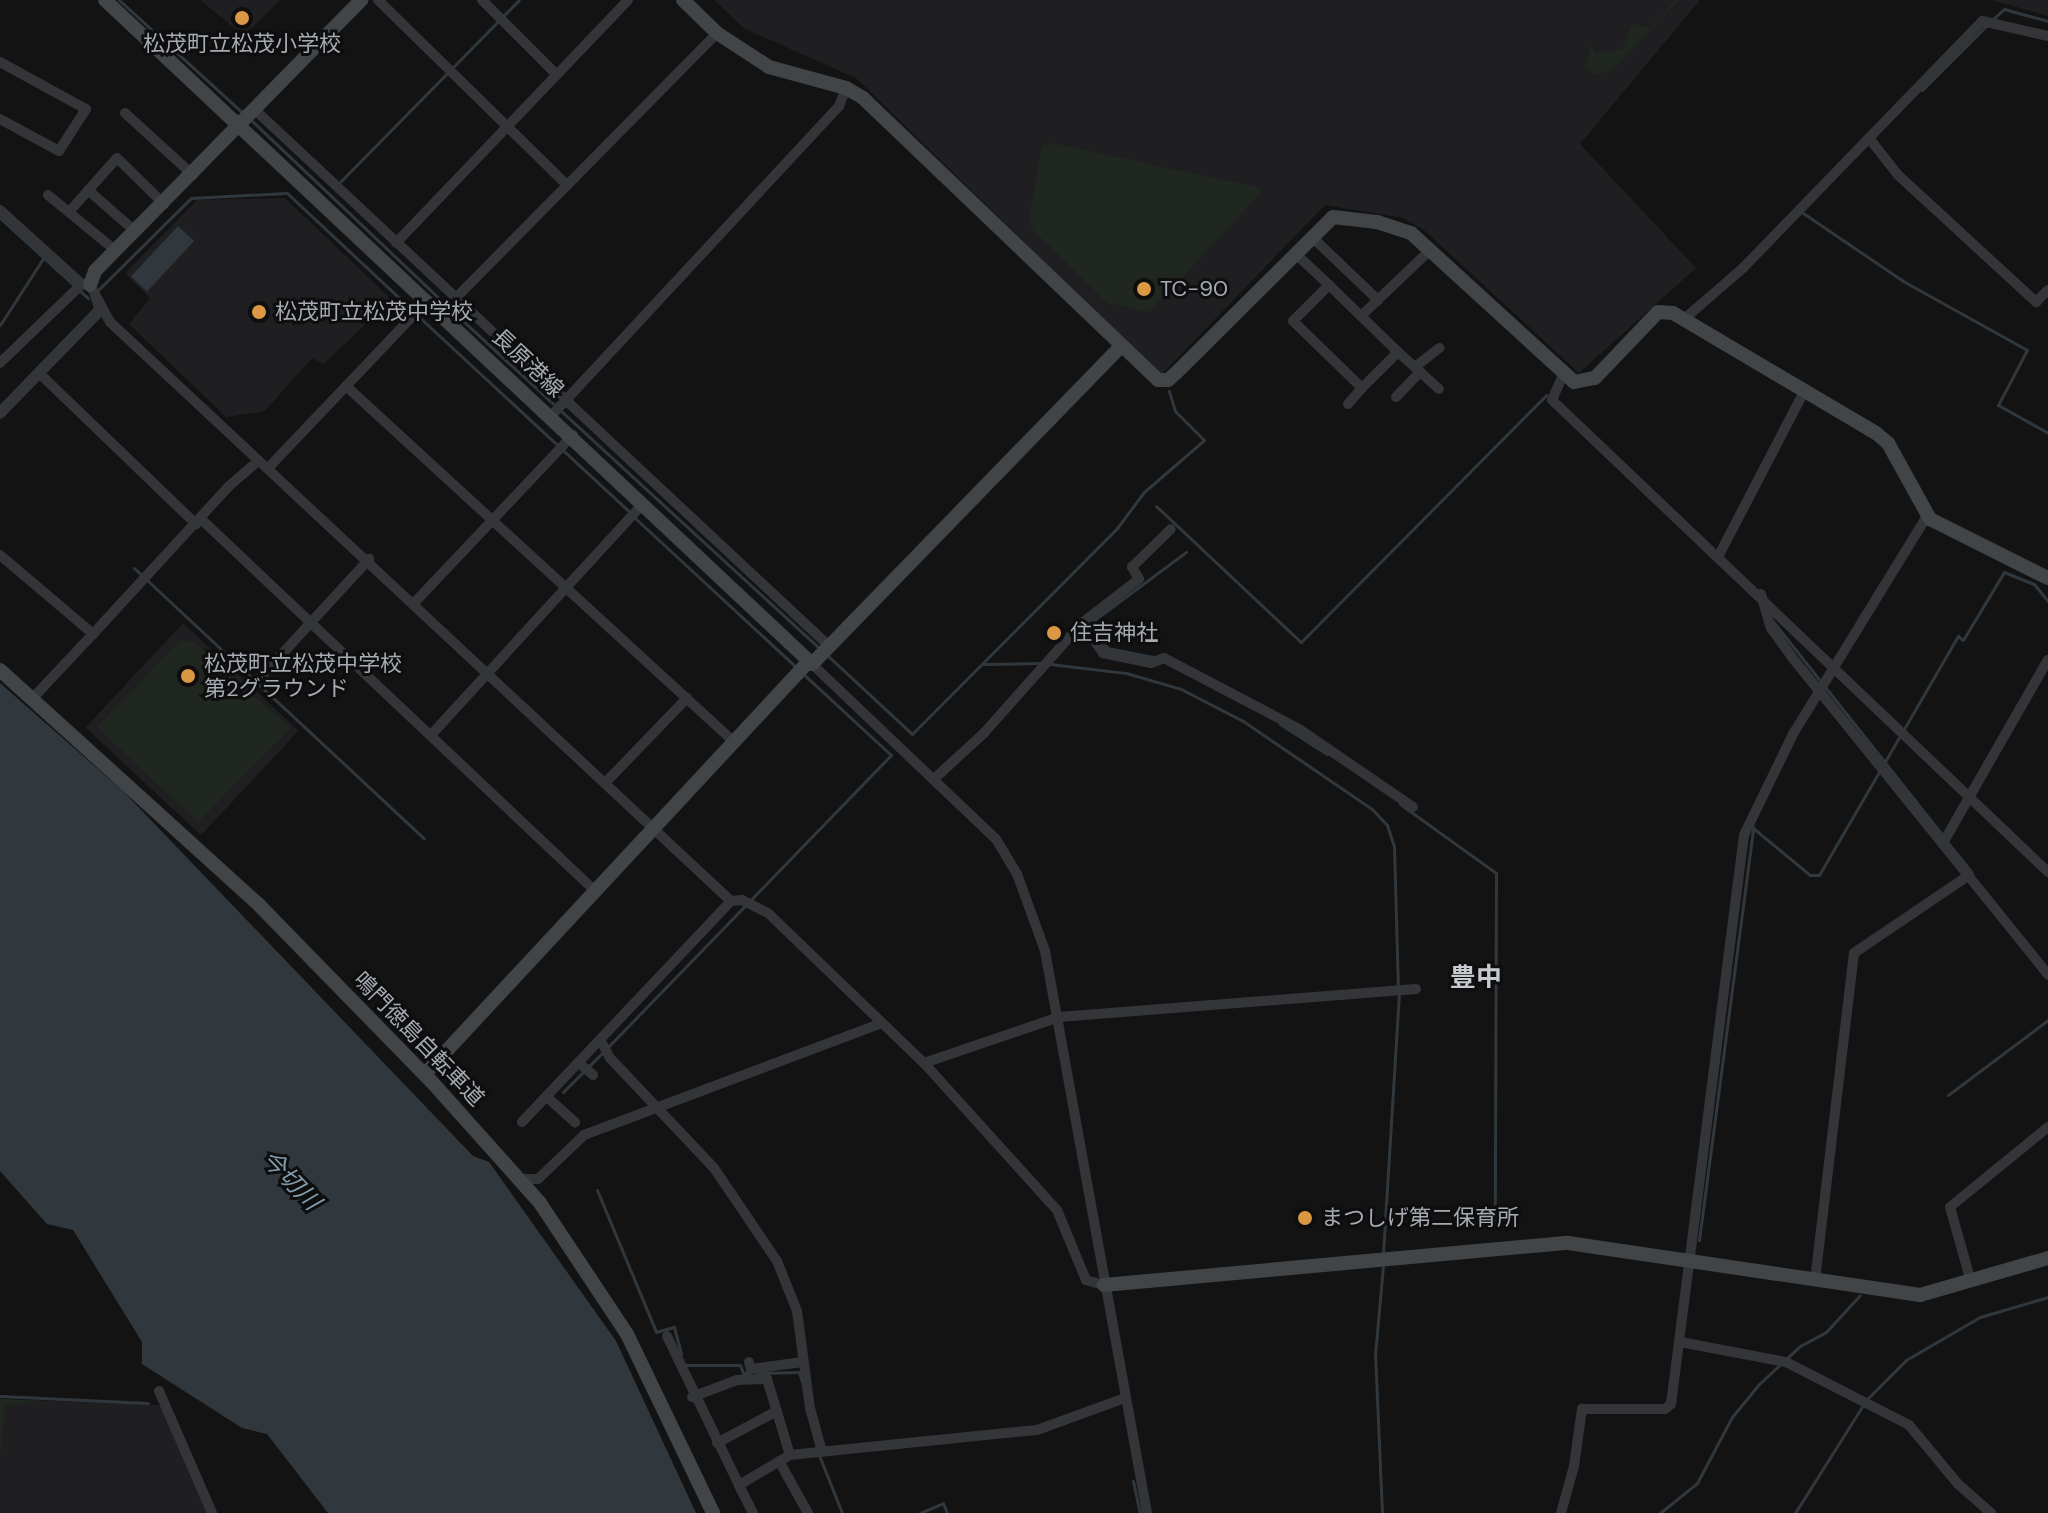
<!DOCTYPE html>
<meta charset="utf-8">
<style>
body{margin:0}
#map{position:relative;width:2048px;height:1513px;overflow:hidden;background:#131314;font-family:"DM Sans","Noto Sans JP",sans-serif}
div>[style]{position:absolute}
[style*='--x']{left:calc(var(--x)*1px);top:calc(var(--y)*1px);width:calc(var(--w)*1px);rotate:calc(var(--a)*1deg)}
.built>*{inset:0;background:#1f1f21;transform-origin:0 0}
.green>*{inset:0;background:#202620}
.water>*{inset:0;background:#30383d;transform-origin:0 0}
.stream>*{height:3px;margin:-1.5px;padding:0 1.5px;transform-origin:1.5px;border-radius:1.5px;background:#30383d}
.street>*{height:10px;margin:-5px;padding:0 5px;transform-origin:5px;border-radius:5px;background:#343539}
.secondary>*{height:14px;margin:-7px;padding:0 7px;transform-origin:7px;border-radius:7px;background:#424548}
.dots>*{width:22px;height:22px;translate:-50% -50%;box-sizing:border-box;border:4px solid #0e0e0f;border-radius:50%}
span{translate:-50% -50%;white-space:nowrap;text-align:center;line-height:1.15;-webkit-text-stroke:6px #0e0e0f;paint-order:stroke}
.poi-label{font-size:22px;color:#a6abb3}
.left{translate:0 -50%;text-align:left}
.street-label{font-size:22px;color:#a6abb3}
.water-label{font-size:24px;color:#819baa;font-style:italic}
.quarter-label{font-size:26px;color:#c6cacf;font-weight:700}
</style>
<div id="map">
<div class="built">
<i style="clip-path:polygon(200px 0,280px 0,244px 36px)"></i>
<i style="clip-path:polygon(714px 0,1700px 0,1580px 144px,1696px 268px,1579px 373px,1424px 230px,1403px 218px,1325px 205px,1161px 375px,856px 78px,745px 29px)"></i>
<i style="clip-path:polygon(1992px 0,2048px 0,2048px 16px)"></i>
<i style="clip-path:polygon(285px 198px,392px 300px,323px 364px,312px 358px,265px 411px,226px 417px,129px 324px,150px 298px,125px 273px,197px 200px)"></i>
<i style="left:183px;top:623px;width:158px;height:143px;rotate:43deg"></i>
<i style="clip-path:polygon(0 1399px,160px 1405px,208px 1513px,0 1513px)"></i>
</div>
<div class="green">
<i style="clip-path:polygon(1675px 0,1679px 0,1611px 71px,1595px 74px,1585px 68px,1591px 45px,1595px 53px,1622px 50px,1632px 24px,1651px 28px)"></i>
<i style="clip-path:polygon(1052px 143px,1261px 188px,1261px 193px,1149px 312px,1107px 303px,1033px 230px,1029px 219px,1042px 146px)"></i>
<i style="clip-path:polygon(180px 641px,193px 641px,290px 728px,198px 822px,97px 727px)"></i>
<i style="clip-path:polygon(0 1399px,44px 1401px,5px 1406px,0 1455px)"></i>
</div>
<div class="water">
<i style="left:178px;top:226px;width:22px;height:69px;rotate:43deg"></i>
<i style="clip-path:polygon(0 683px,124px 792px,473px 1156px,489px 1162px,616px 1341px,696px 1513px,328px 1513px,267px 1434px,242px 1428px,142px 1364px,142px 1342px,73px 1230px,47px 1224px,0 1171px)"></i>
</div>
<div class="stream">
<i style="--x:119;--y:0;--w:169;--a:42.4"></i>
<i style="--x:1993;--y:19;--w:15;--a:-42"></i>
<i style="--x:2004;--y:9;--w:46;--a:15.3"></i>
<i style="--x:1922;--y:90;--w:93;--a:-45"></i>
<i style="--x:250;--y:119;--w:269;--a:43.5"></i>
<i style="--x:340;--y:182;--w:255;--a:-45.5"></i>
<i style="--x:1803;--y:213;--w:121;--a:34.2"></i>
<i style="--x:1903;--y:281;--w:142;--a:29.1"></i>
<i style="--x:2027;--y:350;--w:62;--a:117.8"></i>
<i style="--x:1998;--y:405;--w:57;--a:29.2"></i>
<i style="--x:0;--y:218;--w:119;--a:42.3"></i>
<i style="--x:97;--y:291;--w:132;--a:-44.7"></i>
<i style="--x:191;--y:198;--w:96;--a:-3"></i>
<i style="--x:287;--y:193;--w:173;--a:43.1"></i>
<i style="--x:450;--y:309;--w:501;--a:42.57"></i>
<i style="--x:418;--y:316;--w:289;--a:42.8"></i>
<i style="--x:0;--y:325;--w:81;--a:-57.1"></i>
<i style="--x:0;--y:406;--w:136;--a:-45.9"></i>
<i style="--x:95;--y:308;--w:14;--a:-107"></i>
<i style="--x:1156;--y:506;--w:199;--a:43.2"></i>
<i style="--x:1301;--y:642;--w:348;--a:-45.2"></i>
<i style="--x:635;--y:518;--w:221;--a:42.8"></i>
<i style="--x:134;--y:568;--w:396;--a:43"></i>
<i style="--x:1772;--y:620;--w:277;--a:51.6"></i>
<i style="--x:827;--y:655;--w:116;--a:42.9"></i>
<i style="--x:912;--y:734;--w:291;--a:-45.1"></i>
<i style="--x:1117;--y:528;--w:45;--a:-53.1"></i>
<i style="--x:1144;--y:492;--w:79;--a:-40.9"></i>
<i style="--x:1204;--y:440;--w:41;--a:-135"></i>
<i style="--x:1175;--y:411;--w:21;--a:-107"></i>
<i style="--x:1153;--y:657;--w:47;--a:-168.9"></i>
<i style="--x:1107;--y:648;--w:30;--a:-117"></i>
<i style="--x:1093;--y:621;--w:116;--a:-36.6"></i>
<i style="--x:983;--y:664;--w:60;--a:-1"></i>
<i style="--x:1050;--y:664;--w:77;--a:6.8"></i>
<i style="--x:1126;--y:673;--w:57;--a:16.2"></i>
<i style="--x:1181;--y:689;--w:70;--a:27.3"></i>
<i style="--x:1243;--y:721;--w:156;--a:34.3"></i>
<i style="--x:1372;--y:809;--w:22;--a:47"></i>
<i style="--x:1387;--y:825;--w:23;--a:72"></i>
<i style="--x:1394;--y:847;--w:140;--a:88.4"></i>
<i style="--x:1280;--y:724;--w:56;--a:32.6"></i>
<i style="--x:1904;--y:729;--w:108;--a:-59.9"></i>
<i style="--x:1958;--y:636;--w:6;--a:39"></i>
<i style="--x:1963;--y:640;--w:79;--a:-58.9"></i>
<i style="--x:2004;--y:572;--w:32;--a:22"></i>
<i style="--x:2034;--y:584;--w:22;--a:51"></i>
<i style="--x:1400;--y:804;--w:118;--a:35.7"></i>
<i style="--x:1496;--y:873;--w:350;--a:90.2"></i>
<i style="--x:1948;--y:843;--w:36;--a:51"></i>
<i style="--x:608;--y:1047;--w:407;--a:-45.9"></i>
<i style="--x:891;--y:755;--w:121;--a:-137.3"></i>
<i style="--x:563;--y:1092;--w:55;--a:-45"></i>
<i style="--x:1948;--y:1095;--w:125;--a:-36.9"></i>
<i style="--x:597;--y:1190;--w:154;--a:67.4"></i>
<i style="--x:656;--y:1332;--w:19;--a:-16"></i>
<i style="--x:674;--y:1327;--w:28;--a:75"></i>
<i style="--x:1699;--y:1240;--w:416;--a:-82.5"></i>
<i style="--x:1753;--y:828;--w:74;--a:39.5"></i>
<i style="--x:1810;--y:875;--w:9;--a:0"></i>
<i style="--x:1819;--y:875;--w:161;--a:-59.8"></i>
<i style="--x:1383;--y:1254;--w:259;--a:-86.5"></i>
<i style="--x:684;--y:1365;--w:56;--a:0"></i>
<i style="--x:740;--y:1365;--w:9;--a:69"></i>
<i style="--x:743;--y:1373;--w:7;--a:0"></i>
<i style="--x:757;--y:1373;--w:42;--a:-1.4"></i>
<i style="--x:799;--y:1372;--w:10;--a:73"></i>
<i style="--x:0;--y:1396;--w:148;--a:2.7"></i>
<i style="--x:1867;--y:1399;--w:55;--a:-45"></i>
<i style="--x:1906;--y:1360;--w:86;--a:-30.2"></i>
<i style="--x:1980;--y:1317;--w:71;--a:-16.4"></i>
<i style="--x:819;--y:1455;--w:62;--a:68.4"></i>
<i style="--x:1133;--y:1481;--w:33;--a:78"></i>
<i style="--x:920;--y:1513;--w:25;--a:-23"></i>
<i style="--x:943;--y:1503;--w:11;--a:68"></i>
<i style="--x:1382;--y:1513;--w:158;--a:-92.5"></i>
<i style="--x:1375;--y:1355;--w:89;--a:-84.9"></i>
<i style="--x:1660;--y:1513;--w:48;--a:-39"></i>
<i style="--x:1697;--y:1483;--w:75;--a:-62.1"></i>
<i style="--x:1732;--y:1417;--w:43;--a:-50.7"></i>
<i style="--x:1759;--y:1384;--w:56;--a:-42.8"></i>
<i style="--x:1800;--y:1346;--w:30;--a:-28"></i>
<i style="--x:1826;--y:1332;--w:50;--a:-47.4"></i>
<i style="--x:1795;--y:1513;--w:128;--a:-57.8"></i>
</div>
<div class="street">
<i style="--x:378;--y:0;--w:263;--a:44.4"></i>
<i style="--x:482;--y:0;--w:105;--a:45"></i>
<i style="--x:0;--y:62;--w:98;--a:28.7"></i>
<i style="--x:86;--y:109;--w:50;--a:122.7"></i>
<i style="--x:59;--y:151;--w:67;--a:-151.5"></i>
<i style="--x:254;--y:109;--w:787;--a:43.04"></i>
<i style="--x:125;--y:113;--w:92;--a:42.4"></i>
<i style="--x:1869;--y:138;--w:47;--a:51.9"></i>
<i style="--x:1898;--y:175;--w:188;--a:42.6"></i>
<i style="--x:2036;--y:302;--w:17;--a:-45"></i>
<i style="--x:88;--y:190;--w:64;--a:41.2"></i>
<i style="--x:48;--y:195;--w:88;--a:39.5"></i>
<i style="--x:0;--y:210;--w:110;--a:42.1"></i>
<i style="--x:82;--y:284;--w:8;--a:7"></i>
<i style="--x:90;--y:285;--w:42;--a:61.6"></i>
<i style="--x:110;--y:322;--w:849;--a:43"></i>
<i style="--x:731;--y:901;--w:11;--a:-5"></i>
<i style="--x:742;--y:900;--w:29;--a:27"></i>
<i style="--x:768;--y:913;--w:216;--a:43.9"></i>
<i style="--x:924;--y:1063;--w:198;--a:47.9"></i>
<i style="--x:1057;--y:1210;--w:76;--a:67.5"></i>
<i style="--x:1086;--y:1280;--w:19;--a:16"></i>
<i style="--x:69;--y:212;--w:72;--a:-48.4"></i>
<i style="--x:117;--y:158;--w:66;--a:44.4"></i>
<i style="--x:1311;--y:236;--w:93;--a:43.7"></i>
<i style="--x:396;--y:243;--w:336;--a:-46.3"></i>
<i style="--x:1295;--y:253;--w:47;--a:43.3"></i>
<i style="--x:1329;--y:285;--w:96;--a:44.2"></i>
<i style="--x:1398;--y:352;--w:51;--a:135"></i>
<i style="--x:1362;--y:388;--w:96;--a:-135.8"></i>
<i style="--x:1293;--y:321;--w:51;--a:-45"></i>
<i style="--x:442;--y:312;--w:392;--a:-45.4"></i>
<i style="--x:1361;--y:316;--w:95;--a:-43.7"></i>
<i style="--x:1683;--y:320;--w:79;--a:-40.9"></i>
<i style="--x:1743;--y:268;--w:344;--a:-45.9"></i>
<i style="--x:1982;--y:21;--w:68;--a:12.8"></i>
<i style="--x:1398;--y:352;--w:55;--a:42.1"></i>
<i style="--x:0;--y:363;--w:114;--a:-43.9"></i>
<i style="--x:1415;--y:367;--w:31;--a:-38"></i>
<i style="--x:39;--y:373;--w:218;--a:43.9"></i>
<i style="--x:1563;--y:375;--w:27;--a:114"></i>
<i style="--x:1552;--y:400;--w:685;--a:43.58"></i>
<i style="--x:346;--y:386;--w:525;--a:42.53"></i>
<i style="--x:1396;--y:397;--w:35;--a:-46"></i>
<i style="--x:1348;--y:404;--w:21;--a:-49"></i>
<i style="--x:0;--y:414;--w:144;--a:-45.8"></i>
<i style="--x:552;--y:415;--w:422;--a:-47.1"></i>
<i style="--x:839;--y:106;--w:19;--a:-69"></i>
<i style="--x:270;--y:466;--w:229;--a:-46.4"></i>
<i style="--x:201;--y:519;--w:540;--a:43.35"></i>
<i style="--x:0;--y:555;--w:122;--a:40.3"></i>
<i style="--x:93;--y:634;--w:200;--a:-47.4"></i>
<i style="--x:228;--y:487;--w:40;--a:-41"></i>
<i style="--x:1719;--y:555;--w:184;--a:-62.5"></i>
<i style="--x:1761;--y:594;--w:35;--a:74"></i>
<i style="--x:1771;--y:628;--w:34;--a:54"></i>
<i style="--x:1791;--y:656;--w:410;--a:51.1"></i>
<i style="--x:415;--y:602;--w:230;--a:-46.6"></i>
<i style="--x:1082;--y:623;--w:72;--a:-37.7"></i>
<i style="--x:1139;--y:579;--w:14;--a:-120"></i>
<i style="--x:1132;--y:567;--w:54;--a:-44.3"></i>
<i style="--x:812;--y:664;--w:254;--a:43.6"></i>
<i style="--x:996;--y:839;--w:41;--a:59"></i>
<i style="--x:1017;--y:874;--w:82;--a:70"></i>
<i style="--x:1045;--y:951;--w:571;--a:79.71"></i>
<i style="--x:257;--y:681;--w:166;--a:-47.4"></i>
<i style="--x:31;--y:700;--w:91;--a:-46.8"></i>
<i style="--x:431;--y:735;--w:314;--a:-47.5"></i>
<i style="--x:934;--y:779;--w:68;--a:-42.6"></i>
<i style="--x:984;--y:733;--w:147;--a:-48.3"></i>
<i style="--x:1082;--y:623;--w:37;--a:55"></i>
<i style="--x:1103;--y:653;--w:49;--a:11.8"></i>
<i style="--x:1151;--y:663;--w:14;--a:-21"></i>
<i style="--x:1164;--y:658;--w:153;--a:27.7"></i>
<i style="--x:1299;--y:729;--w:138;--a:34.4"></i>
<i style="--x:606;--y:782;--w:117;--a:-46"></i>
<i style="--x:1943;--y:843;--w:211;--a:-60.2"></i>
<i style="--x:602;--y:1043;--w:17;--a:62"></i>
<i style="--x:610;--y:1058;--w:151;--a:46.6"></i>
<i style="--x:714;--y:1168;--w:112;--a:55.9"></i>
<i style="--x:777;--y:1261;--w:54;--a:68.2"></i>
<i style="--x:797;--y:1311;--w:98;--a:82.4"></i>
<i style="--x:810;--y:1408;--w:41;--a:74.6"></i>
<i style="--x:924;--y:1063;--w:143;--a:-18.8"></i>
<i style="--x:1059;--y:1017;--w:358;--a:-4.5"></i>
<i style="--x:580;--y:1064;--w:17;--a:40"></i>
<i style="--x:547;--y:1097;--w:38;--a:42"></i>
<i style="--x:522;--y:1122;--w:304;--a:-46.6"></i>
<i style="--x:519;--y:1179;--w:19;--a:0"></i>
<i style="--x:538;--y:1179;--w:64;--a:-43.7"></i>
<i style="--x:584;--y:1135;--w:318;--a:-20.6"></i>
<i style="--x:1815;--y:1280;--w:329;--a:-83.2"></i>
<i style="--x:1854;--y:953;--w:139;--a:-34.1"></i>
<i style="--x:1971;--y:1282;--w:78;--a:-105.6"></i>
<i style="--x:1950;--y:1207;--w:127;--a:-39.2"></i>
<i style="--x:667;--y:1336;--w:165;--a:64.2"></i>
<i style="--x:1680;--y:1342;--w:108;--a:10.7"></i>
<i style="--x:1786;--y:1362;--w:138;--a:27.1"></i>
<i style="--x:1909;--y:1425;--w:77;--a:50.3"></i>
<i style="--x:1958;--y:1484;--w:44;--a:41.3"></i>
<i style="--x:749;--y:1362;--w:7;--a:74"></i>
<i style="--x:751;--y:1369;--w:52;--a:-7.7"></i>
<i style="--x:159;--y:1391;--w:133;--a:66.5"></i>
<i style="--x:692;--y:1397;--w:48;--a:-20.7"></i>
<i style="--x:737;--y:1380;--w:30;--a:-2"></i>
<i style="--x:767;--y:1379;--w:79;--a:73.2"></i>
<i style="--x:717;--y:1443;--w:68;--a:-28.1"></i>
<i style="--x:779;--y:1461;--w:60;--a:60.9"></i>
<i style="--x:753;--y:1513;--w:31;--a:-117"></i>
<i style="--x:739;--y:1485;--w:59;--a:-30.5"></i>
<i style="--x:790;--y:1455;--w:248;--a:-5.8"></i>
<i style="--x:1037;--y:1430;--w:94;--a:-20"></i>
<i style="--x:1561;--y:1513;--w:49;--a:-74.5"></i>
<i style="--x:1574;--y:1466;--w:58;--a:-82"></i>
<i style="--x:1582;--y:1409;--w:83;--a:0"></i>
<i style="--x:1665;--y:1409;--w:8;--a:-40"></i>
<i style="--x:1671;--y:1404;--w:574;--a:-82.69"></i>
<i style="--x:1744;--y:835;--w:112;--a:-64.1"></i>
<i style="--x:1793;--y:734;--w:256;--a:-58.4"></i>
</div>
<div class="secondary">
<i style="--x:105;--y:0;--w:970;--a:43.2"></i>
<i style="--x:812;--y:664;--w:442;--a:-45.8"></i>
<i style="--x:683;--y:0;--w:47;--a:44.1"></i>
<i style="--x:717;--y:33;--w:62;--a:33.2"></i>
<i style="--x:769;--y:67;--w:80;--a:15.3"></i>
<i style="--x:846;--y:88;--w:20;--a:30"></i>
<i style="--x:863;--y:98;--w:408;--a:43.7"></i>
<i style="--x:1158;--y:380;--w:10;--a:0"></i>
<i style="--x:1168;--y:380;--w:11;--a:-41"></i>
<i style="--x:1176;--y:373;--w:221;--a:-44.8"></i>
<i style="--x:1333;--y:217;--w:44;--a:6.5"></i>
<i style="--x:1377;--y:222;--w:36;--a:18"></i>
<i style="--x:1411;--y:233;--w:221;--a:42.4"></i>
<i style="--x:1574;--y:382;--w:21;--a:-11"></i>
<i style="--x:1595;--y:378;--w:91;--a:-46.3"></i>
<i style="--x:1658;--y:312;--w:15;--a:4"></i>
<i style="--x:1673;--y:313;--w:236;--a:30.6"></i>
<i style="--x:1876;--y:433;--w:16;--a:40"></i>
<i style="--x:1888;--y:443;--w:87;--a:61.1"></i>
<i style="--x:1930;--y:519;--w:132;--a:26.6"></i>
<i style="--x:90;--y:285;--w:15;--a:-70"></i>
<i style="--x:95;--y:271;--w:380;--a:-45.5"></i>
<i style="--x:0;--y:670;--w:351;--a:42.2"></i>
<i style="--x:260;--y:906;--w:245;--a:45.7"></i>
<i style="--x:431;--y:1081;--w:164;--a:48.2"></i>
<i style="--x:540;--y:1203;--w:157;--a:56.4"></i>
<i style="--x:627;--y:1334;--w:199;--a:64.3"></i>
<i style="--x:425;--y:1074;--w:564;--a:-47.08"></i>
<i style="--x:1104;--y:1285;--w:466;--a:-5.2"></i>
<i style="--x:1568;--y:1243;--w:356;--a:8.4"></i>
<i style="--x:1920;--y:1295;--w:133;--a:-16.1"></i>
</div>
<div class="dots">
<i style="left:242px;top:18px;background:#da9845"></i>
<i style="left:1144px;top:289px;background:#da9845"></i>
<i style="left:259px;top:312px;background:#da9845"></i>
<i style="left:1054px;top:633px;background:#da9845"></i>
<i style="left:188px;top:676px;background:#da9845"></i>
<i style="left:1305px;top:1218px;background:#da9845"></i>
</div>
<div class="poi-label">
<span style="left:242px;top:44px">松茂町立松茂小学校</span>
<span class="left" style="left:1160px;top:289px">TC-90</span>
<span class="left" style="left:275px;top:312px">松茂町立松茂中学校</span>
<span class="left" style="left:1070px;top:633px">住吉神社</span>
<span class="left" style="left:204px;top:676px">松茂町立松茂中学校<br>第2グラウンド</span>
<span class="left" style="left:1321px;top:1218px">まつしげ第二保育所</span>
</div>
<div class="street-label">
<span style="left:528px;top:363px;rotate:43deg">長原港線</span>
<span style="left:419px;top:1039px;rotate:46deg">鳴門徳島自転車道</span>
</div>
<div class="water-label">
<span style="left:291px;top:1180px;rotate:46deg">今切川</span>
</div>
<div class="quarter-label">
<span style="left:1476px;top:978px">豊中</span>
</div>
</div>
